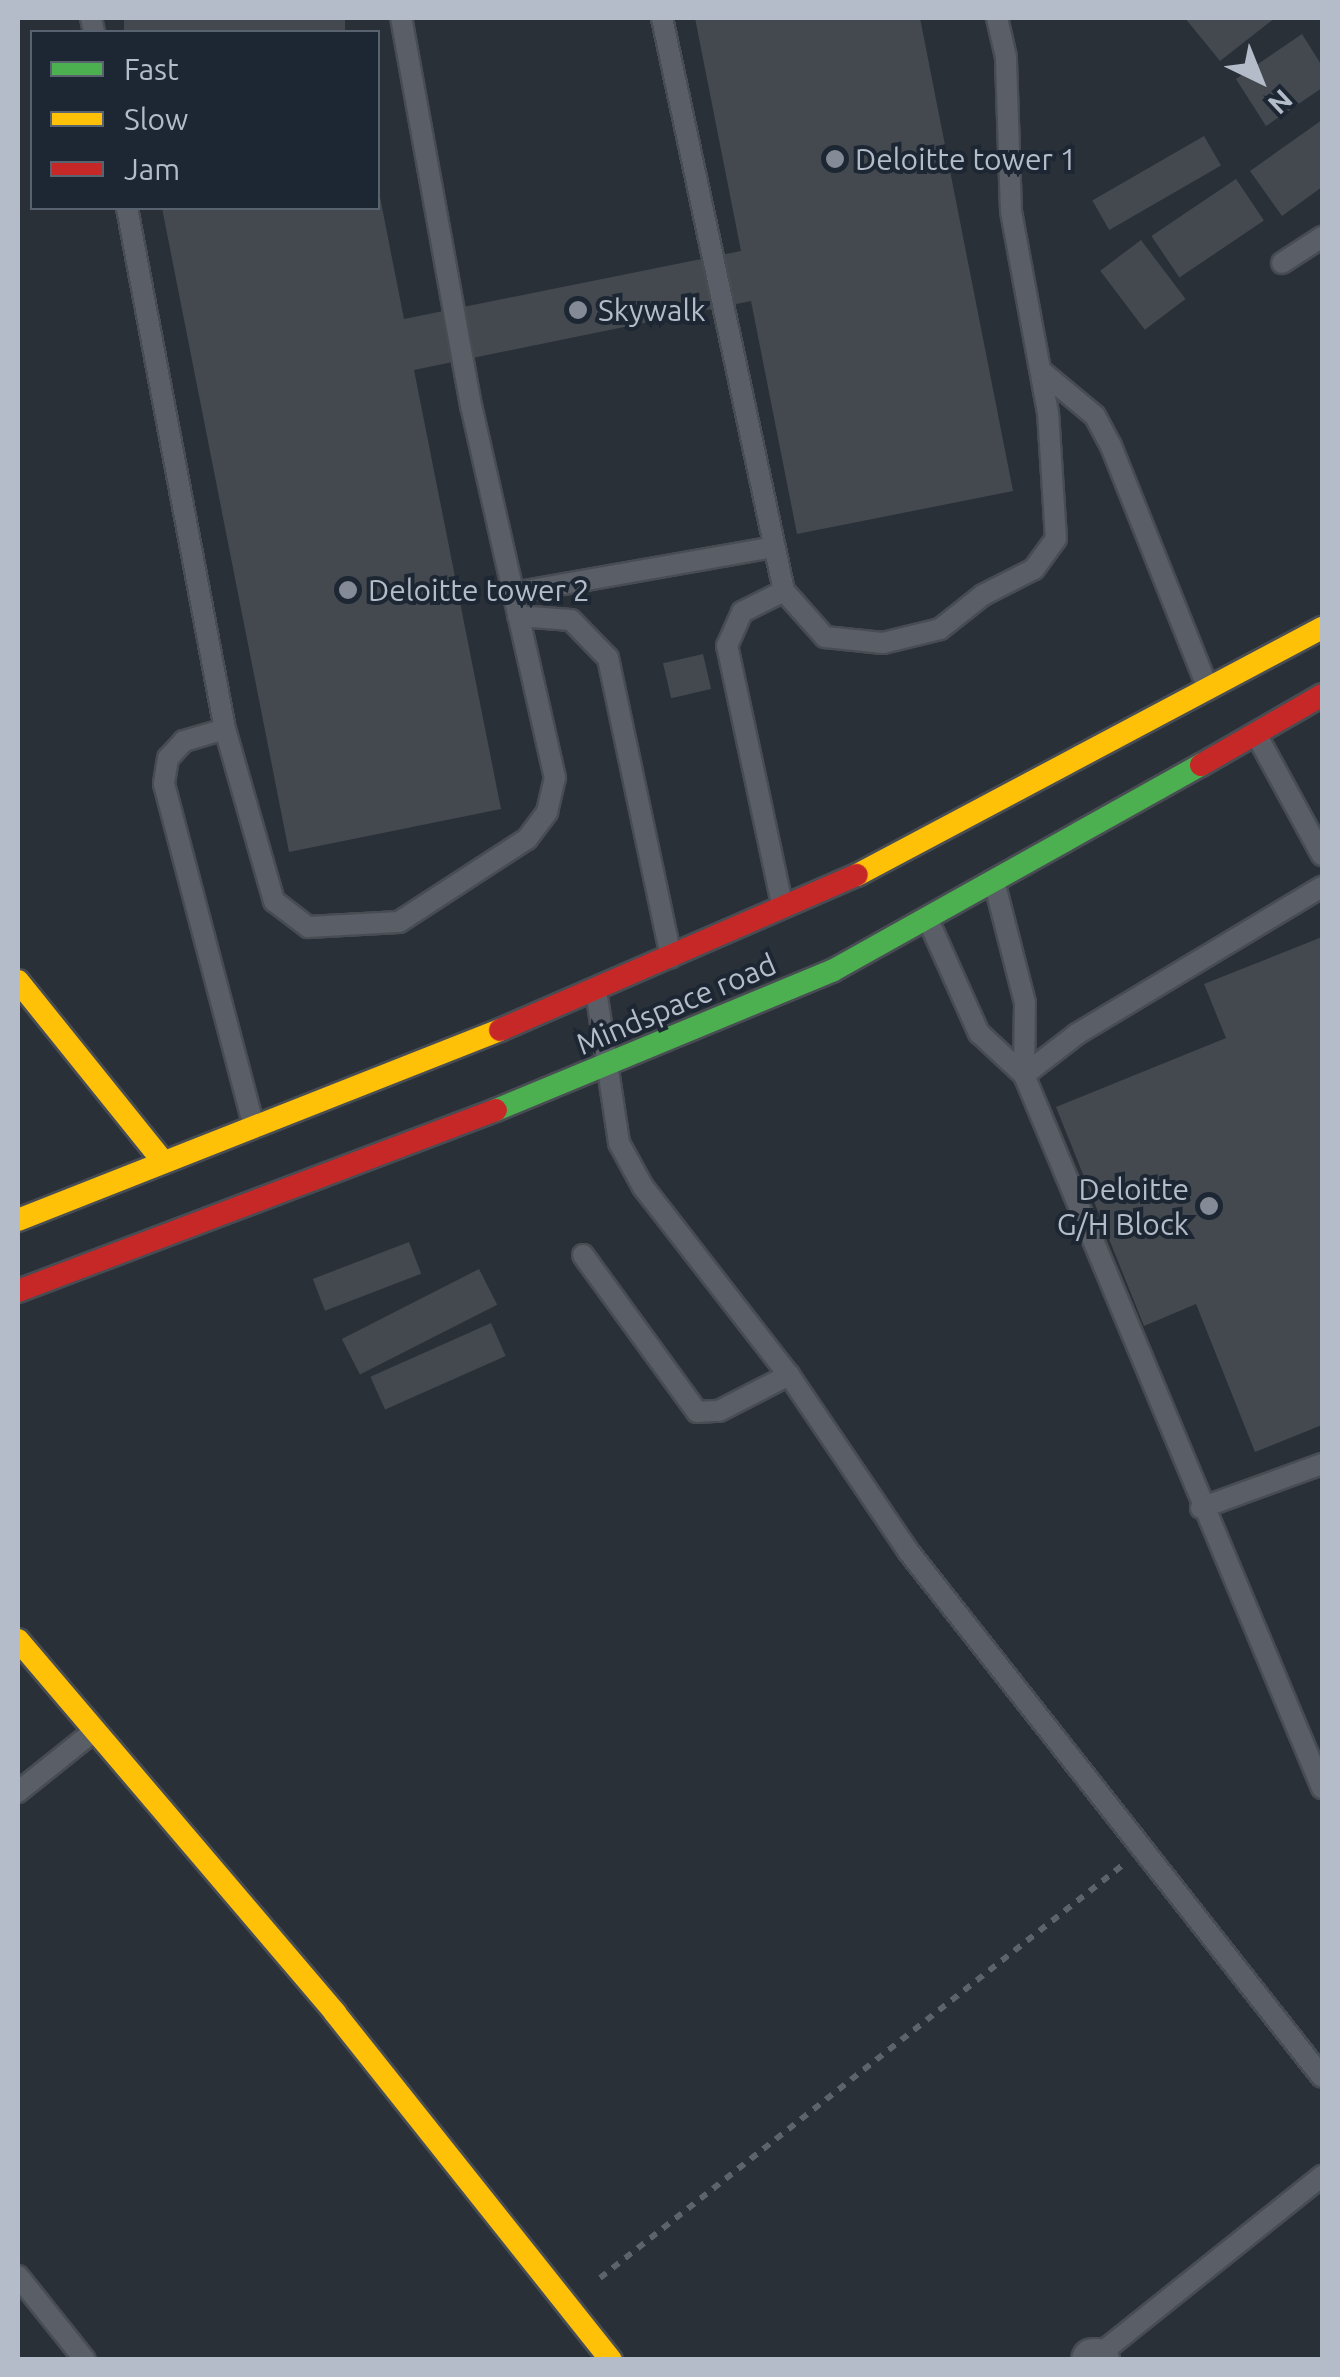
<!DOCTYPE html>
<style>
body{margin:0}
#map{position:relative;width:1340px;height:2377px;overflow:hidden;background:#2a3038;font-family:Ubuntu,sans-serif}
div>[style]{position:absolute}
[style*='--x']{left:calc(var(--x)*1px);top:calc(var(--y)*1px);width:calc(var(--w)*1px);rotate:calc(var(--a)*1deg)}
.building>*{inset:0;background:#444950;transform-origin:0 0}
.path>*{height:6px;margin-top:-3px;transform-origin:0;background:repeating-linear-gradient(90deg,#5d636a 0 8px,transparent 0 16px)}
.roads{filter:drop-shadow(2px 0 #484c53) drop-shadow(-2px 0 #484c53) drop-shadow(0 2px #484c53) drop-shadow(0 -2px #484c53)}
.lane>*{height:20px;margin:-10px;padding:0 10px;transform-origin:10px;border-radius:10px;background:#5a5e66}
.street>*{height:42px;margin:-21px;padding:0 21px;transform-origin:21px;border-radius:21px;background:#5a5e66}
.fast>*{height:22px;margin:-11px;padding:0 11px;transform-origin:11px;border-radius:11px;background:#4caf50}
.slow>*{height:22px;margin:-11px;padding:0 11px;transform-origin:11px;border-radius:11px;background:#ffc107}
.jam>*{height:22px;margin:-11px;padding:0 11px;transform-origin:11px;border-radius:11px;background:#c62828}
.dots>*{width:28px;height:28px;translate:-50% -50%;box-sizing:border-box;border:5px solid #1d2633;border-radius:50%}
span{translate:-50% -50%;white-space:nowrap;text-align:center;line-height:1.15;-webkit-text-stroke:8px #1d2633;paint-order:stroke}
.poi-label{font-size:30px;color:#b4bcc9}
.left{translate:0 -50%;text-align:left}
.right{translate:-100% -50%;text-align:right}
.street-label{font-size:30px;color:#b4bcc9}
.frame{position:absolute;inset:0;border:20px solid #b4bcc9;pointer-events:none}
.legend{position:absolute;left:30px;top:30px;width:350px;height:180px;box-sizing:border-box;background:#1d2633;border:2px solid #59626f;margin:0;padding:12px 18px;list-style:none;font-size:30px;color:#b4bcc9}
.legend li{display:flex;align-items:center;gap:20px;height:50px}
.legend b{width:50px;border:2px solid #59626f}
.north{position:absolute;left:1210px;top:30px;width:100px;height:100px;-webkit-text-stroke:8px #1d2633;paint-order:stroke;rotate:137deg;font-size:28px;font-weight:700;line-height:40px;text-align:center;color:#b4bcc9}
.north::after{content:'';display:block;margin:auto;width:35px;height:45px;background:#b4bcc9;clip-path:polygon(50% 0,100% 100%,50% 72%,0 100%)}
</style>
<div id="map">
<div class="building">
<i style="left:124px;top:18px;width:221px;height:14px"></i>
<i style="clip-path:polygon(695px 18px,920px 18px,1013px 491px,797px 534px,751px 301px,414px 370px,501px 809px,289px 852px,162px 208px,378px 208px,379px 192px,404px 319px,741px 251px)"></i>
<i style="clip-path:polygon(1185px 18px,1275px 18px,1220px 61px)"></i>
<i style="clip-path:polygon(1302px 34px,1322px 66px,1322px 88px,1266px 126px,1236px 79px)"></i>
<i style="clip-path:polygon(1322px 120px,1322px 187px,1282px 216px,1250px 171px)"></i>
<i style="left:1204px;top:136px;width:34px;height:129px;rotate:60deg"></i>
<i style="left:1236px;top:179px;width:50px;height:102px;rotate:56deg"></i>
<i style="left:1141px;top:240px;width:74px;height:51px;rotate:53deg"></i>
<i style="left:703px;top:654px;width:36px;height:41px;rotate:77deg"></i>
<i style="clip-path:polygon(1322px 937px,1322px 1425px,1255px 1452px,1196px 1304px,1144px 1326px,1056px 1107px,1226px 1038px,1204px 984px)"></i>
<i style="left:409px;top:1242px;width:34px;height:103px;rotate:69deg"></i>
<i style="left:479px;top:1269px;width:40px;height:154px;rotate:63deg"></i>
<i style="left:491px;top:1323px;width:36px;height:132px;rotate:66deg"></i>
</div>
<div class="path">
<i style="--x:600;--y:2278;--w:668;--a:-38.31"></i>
</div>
<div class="roads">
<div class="lane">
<i style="--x:91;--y:18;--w:14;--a:78"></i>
<i style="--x:662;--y:18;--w:586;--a:77.98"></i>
<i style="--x:784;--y:591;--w:62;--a:48.3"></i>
<i style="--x:825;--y:637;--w:58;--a:5.9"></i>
<i style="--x:883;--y:643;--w:59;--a:-13.8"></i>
<i style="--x:940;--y:629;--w:55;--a:-38.3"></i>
<i style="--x:983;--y:595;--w:57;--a:-27"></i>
<i style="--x:1034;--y:569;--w:37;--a:-54"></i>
<i style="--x:1056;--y:539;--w:126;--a:-93.6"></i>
<i style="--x:1048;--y:413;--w:205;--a:-100.4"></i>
<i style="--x:1011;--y:211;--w:154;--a:-91.9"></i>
<i style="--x:1006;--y:57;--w:40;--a:-103"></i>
<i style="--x:127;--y:208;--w:530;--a:79.35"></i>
<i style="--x:225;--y:729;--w:179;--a:74.1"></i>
<i style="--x:274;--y:901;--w:43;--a:37.4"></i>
<i style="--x:308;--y:927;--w:91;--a:-3.1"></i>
<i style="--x:399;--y:922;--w:153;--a:-33"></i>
<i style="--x:527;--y:839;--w:34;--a:-53"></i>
<i style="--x:547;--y:812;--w:35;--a:-77"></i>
<i style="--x:555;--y:778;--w:381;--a:-102.7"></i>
<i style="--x:471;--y:406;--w:394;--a:-100.2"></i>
<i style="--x:1282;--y:263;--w:48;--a:-33"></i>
<i style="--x:1041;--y:371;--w:70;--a:39.8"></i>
<i style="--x:1095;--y:416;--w:34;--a:62"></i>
<i style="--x:1111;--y:446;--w:262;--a:68.2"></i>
<i style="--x:513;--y:593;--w:265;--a:-10"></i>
<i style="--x:518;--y:616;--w:53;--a:4.3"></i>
<i style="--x:571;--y:620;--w:53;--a:45.8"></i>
<i style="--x:608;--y:658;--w:306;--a:78.1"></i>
<i style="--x:225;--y:729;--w:43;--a:163.7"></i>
<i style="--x:184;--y:741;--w:23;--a:133"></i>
<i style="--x:168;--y:758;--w:26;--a:99"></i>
<i style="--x:164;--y:784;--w:350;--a:75.3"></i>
<i style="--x:1256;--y:734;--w:138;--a:61.4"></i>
<i style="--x:996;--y:889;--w:118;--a:75.7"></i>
<i style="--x:1025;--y:1003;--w:72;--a:90.8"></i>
<i style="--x:1024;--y:1075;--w:773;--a:67.32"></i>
<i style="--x:782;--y:904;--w:264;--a:-102"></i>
<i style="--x:727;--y:646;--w:37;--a:-66"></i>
<i style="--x:742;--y:612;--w:47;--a:-26.6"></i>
<i style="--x:929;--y:922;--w:122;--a:65.8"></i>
<i style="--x:979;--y:1033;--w:62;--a:43"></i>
<i style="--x:597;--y:997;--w:148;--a:81.4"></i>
<i style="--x:619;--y:1143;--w:50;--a:61.4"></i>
<i style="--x:643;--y:1187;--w:238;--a:52.2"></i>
<i style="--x:789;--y:1375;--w:212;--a:55.9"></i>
<i style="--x:908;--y:1551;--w:669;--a:51.79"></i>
<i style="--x:1024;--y:1075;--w:67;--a:-37.7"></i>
<i style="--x:1077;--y:1034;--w:286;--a:-31"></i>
<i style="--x:583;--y:1255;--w:194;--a:54"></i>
<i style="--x:697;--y:1412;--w:22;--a:-3"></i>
<i style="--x:719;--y:1411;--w:79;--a:-27.2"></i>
<i style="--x:1201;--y:1508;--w:129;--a:-20"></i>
<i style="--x:18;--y:1792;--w:96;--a:-38.7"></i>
<i style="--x:18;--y:2276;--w:107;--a:51.4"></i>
<i style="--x:1096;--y:2357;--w:290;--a:-38.7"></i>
</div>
<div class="street">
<i style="--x:1093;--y:2360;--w:5;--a:0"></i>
</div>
<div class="fast">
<i style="--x:496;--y:1110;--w:364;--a:-22.5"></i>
<i style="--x:832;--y:971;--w:423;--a:-29.2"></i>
</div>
<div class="slow">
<i style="--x:857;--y:875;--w:527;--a:-27.98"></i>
<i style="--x:18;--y:981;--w:228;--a:51.2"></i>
<i style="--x:18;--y:1220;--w:518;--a:-21.51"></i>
<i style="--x:18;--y:1640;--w:490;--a:49.6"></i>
<i style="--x:335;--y:2013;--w:443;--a:51.5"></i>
</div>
<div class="jam">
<i style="--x:1201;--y:765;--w:140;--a:-30"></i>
<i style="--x:500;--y:1030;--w:389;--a:-23.5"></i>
<i style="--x:18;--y:1291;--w:511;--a:-20.74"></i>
</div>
</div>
<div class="dots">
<i style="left:835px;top:159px;background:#848b96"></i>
<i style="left:578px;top:310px;background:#848b96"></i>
<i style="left:348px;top:590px;background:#848b96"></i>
<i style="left:1209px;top:1206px;background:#848b96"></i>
</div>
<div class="poi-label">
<span class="left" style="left:855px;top:159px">Deloitte tower 1</span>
<span class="left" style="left:598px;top:310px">Skywalk</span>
<span class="left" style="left:368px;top:590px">Deloitte tower 2</span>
<span class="right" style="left:1189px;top:1206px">Deloitte<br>G/H Block</span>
</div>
<div class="street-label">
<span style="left:676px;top:1004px;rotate:-23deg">Mindspace road</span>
</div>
<div class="frame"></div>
<ul class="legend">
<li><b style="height:12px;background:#4caf50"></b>Fast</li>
<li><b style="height:12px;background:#ffc107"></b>Slow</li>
<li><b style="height:12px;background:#c62828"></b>Jam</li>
</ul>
<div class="north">N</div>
</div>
